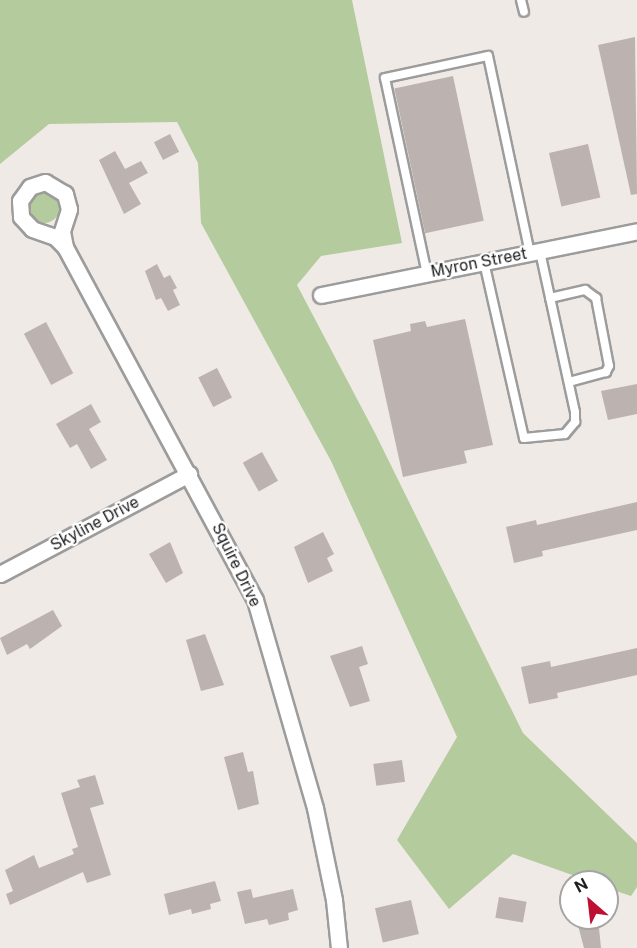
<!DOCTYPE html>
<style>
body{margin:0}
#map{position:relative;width:637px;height:948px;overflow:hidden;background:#efeae6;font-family:"Public Sans",sans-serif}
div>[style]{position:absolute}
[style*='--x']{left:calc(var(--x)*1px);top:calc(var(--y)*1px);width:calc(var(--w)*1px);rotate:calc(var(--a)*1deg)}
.forest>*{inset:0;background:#b4cb9d}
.round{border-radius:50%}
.building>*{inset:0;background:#bcb2af;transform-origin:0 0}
.roads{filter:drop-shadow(2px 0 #9c9c9c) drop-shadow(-2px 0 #9c9c9c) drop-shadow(0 2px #9c9c9c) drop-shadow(0 -2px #9c9c9c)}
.lane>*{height:8px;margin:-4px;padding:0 4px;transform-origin:4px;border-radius:4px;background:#fff}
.street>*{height:15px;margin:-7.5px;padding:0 7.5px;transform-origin:7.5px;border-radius:7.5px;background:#fff}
span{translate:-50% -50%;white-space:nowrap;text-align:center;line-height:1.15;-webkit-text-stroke:4.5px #fff;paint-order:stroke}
.street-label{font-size:16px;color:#1f1f1f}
.north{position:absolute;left:559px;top:870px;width:60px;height:60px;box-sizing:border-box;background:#fff;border:2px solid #a5a5a5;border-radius:50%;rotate:332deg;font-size:16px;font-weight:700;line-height:24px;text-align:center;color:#1f1f1f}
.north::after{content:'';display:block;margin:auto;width:21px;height:27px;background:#bd1033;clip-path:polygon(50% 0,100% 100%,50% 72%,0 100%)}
</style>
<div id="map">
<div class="forest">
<i style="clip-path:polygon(0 0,352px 0,402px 243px,321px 256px,297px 285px,376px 435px,523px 733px,637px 843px,637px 887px,631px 896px,607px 888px,607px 882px,592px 882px,513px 854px,449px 909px,397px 840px,457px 737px,331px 461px,201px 223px,198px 163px,177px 122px,49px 124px,0 164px)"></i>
<i class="round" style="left:28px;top:191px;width:32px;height:32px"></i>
</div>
<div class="building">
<i style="clip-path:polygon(635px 37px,637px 194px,631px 195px,598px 45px)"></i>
<i style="left:453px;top:76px;width:148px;height:60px;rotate:78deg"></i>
<i style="left:170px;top:134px;width:20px;height:18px;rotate:63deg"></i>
<i style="left:588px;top:144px;width:55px;height:40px;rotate:77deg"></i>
<i style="clip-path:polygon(115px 151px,125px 169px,141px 161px,148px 173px,129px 183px,141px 204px,124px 214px,99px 160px)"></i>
<i style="clip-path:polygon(157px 264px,164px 278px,170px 275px,177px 288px,173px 290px,180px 305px,168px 311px,161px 298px,156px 300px,145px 271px)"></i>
<i style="clip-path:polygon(465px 319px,493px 445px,464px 451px,467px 463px,403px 477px,373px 340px,411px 331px,410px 324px,425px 321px,427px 327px)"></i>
<i style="left:46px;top:322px;width:58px;height:25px;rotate:62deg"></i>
<i style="left:217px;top:368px;width:33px;height:21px;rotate:63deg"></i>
<i style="clip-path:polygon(637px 384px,637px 414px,608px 420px,601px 391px)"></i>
<i style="clip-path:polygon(91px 404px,101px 422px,89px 429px,107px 460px,91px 469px,77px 444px,70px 448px,56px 424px)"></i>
<i style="left:262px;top:452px;width:33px;height:22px;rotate:61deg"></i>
<i style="clip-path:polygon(637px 502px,637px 530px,542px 551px,543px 556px,514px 563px,506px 527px,536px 520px,537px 525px)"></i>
<i style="clip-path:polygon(323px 532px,334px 554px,327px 558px,333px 571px,308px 583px,294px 547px)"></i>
<i style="clip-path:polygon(170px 542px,183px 573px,166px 583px,149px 554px)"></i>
<i style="clip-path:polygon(53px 610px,62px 626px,30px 649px,27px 644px,7px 655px,0 638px)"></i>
<i style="clip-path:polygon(205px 634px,224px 685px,201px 691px,186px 640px)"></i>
<i style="clip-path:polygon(362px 646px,368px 664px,359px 667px,370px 701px,350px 707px,330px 656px)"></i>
<i style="clip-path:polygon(637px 648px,637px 675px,557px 693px,558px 698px,529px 704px,521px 667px,550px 661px,551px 667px)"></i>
<i style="clip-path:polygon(243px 752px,248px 772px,253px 771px,259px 804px,238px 810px,224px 757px)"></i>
<i style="left:402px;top:760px;width:22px;height:29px;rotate:82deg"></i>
<i style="clip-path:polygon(95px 775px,104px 804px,90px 808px,111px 875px,87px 883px,83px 872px,10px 905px,6px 894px,13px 891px,5px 870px,34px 855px,39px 868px,74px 854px,72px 849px,78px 847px,61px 793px,80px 787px,77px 780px)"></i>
<i style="clip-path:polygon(215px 881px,221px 901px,210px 904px,211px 909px,192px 914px,191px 909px,169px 915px,164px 894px)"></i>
<i style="clip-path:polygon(251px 889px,253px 898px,293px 889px,298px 910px,288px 913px,289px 920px,269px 925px,267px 919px,245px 924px,237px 892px)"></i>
<i style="left:499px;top:897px;width:28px;height:21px;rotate:10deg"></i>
<i style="left:411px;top:900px;width:35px;height:37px;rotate:77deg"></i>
<i style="clip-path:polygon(576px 918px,598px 918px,601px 948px,584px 948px)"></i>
</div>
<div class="roads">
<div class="lane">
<i style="--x:521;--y:0;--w:12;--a:76"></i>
<i style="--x:484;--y:262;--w:180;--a:77.2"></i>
<i style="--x:524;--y:438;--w:41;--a:-5.6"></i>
<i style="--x:565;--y:434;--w:16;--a:-50"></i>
<i style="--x:575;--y:422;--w:10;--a:-90"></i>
<i style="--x:575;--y:412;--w:165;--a:-102.3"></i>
<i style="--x:427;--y:274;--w:200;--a:-102.1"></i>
<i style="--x:385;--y:78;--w:105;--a:-12.1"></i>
<i style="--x:488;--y:56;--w:201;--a:78"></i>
<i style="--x:550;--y:298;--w:36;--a:-13"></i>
<i style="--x:585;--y:290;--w:14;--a:36"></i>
<i style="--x:596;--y:298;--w:69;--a:79.2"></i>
<i style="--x:609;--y:366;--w:7;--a:117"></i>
<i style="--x:606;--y:372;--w:38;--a:165"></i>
</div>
<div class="street">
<i style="--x:65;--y:247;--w:16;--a:-101"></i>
<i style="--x:62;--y:231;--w:23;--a:-72"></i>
<i style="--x:69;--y:209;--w:16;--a:-105"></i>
<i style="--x:65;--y:194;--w:23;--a:-149"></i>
<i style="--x:45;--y:182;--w:16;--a:162"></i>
<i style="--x:30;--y:187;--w:17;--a:126"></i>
<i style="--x:20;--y:201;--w:16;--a:86"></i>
<i style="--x:21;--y:217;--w:16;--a:47"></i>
<i style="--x:32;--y:229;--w:24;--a:19"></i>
<i style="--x:55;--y:237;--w:14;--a:45"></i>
<i style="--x:65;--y:247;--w:401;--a:61.7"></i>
<i style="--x:255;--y:600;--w:216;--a:73.9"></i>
<i style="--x:315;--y:808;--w:94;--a:78.3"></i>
<i style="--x:334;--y:900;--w:48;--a:84.1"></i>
<i style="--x:321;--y:295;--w:322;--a:-11.4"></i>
<i style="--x:0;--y:574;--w:214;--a:-27.9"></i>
</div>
</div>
<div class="street-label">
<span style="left:479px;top:263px;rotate:-11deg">Myron Street</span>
<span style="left:95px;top:524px;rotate:-28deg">Skyline Drive</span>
<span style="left:236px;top:565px;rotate:64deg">Squire Drive</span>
</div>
<div class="north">N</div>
</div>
